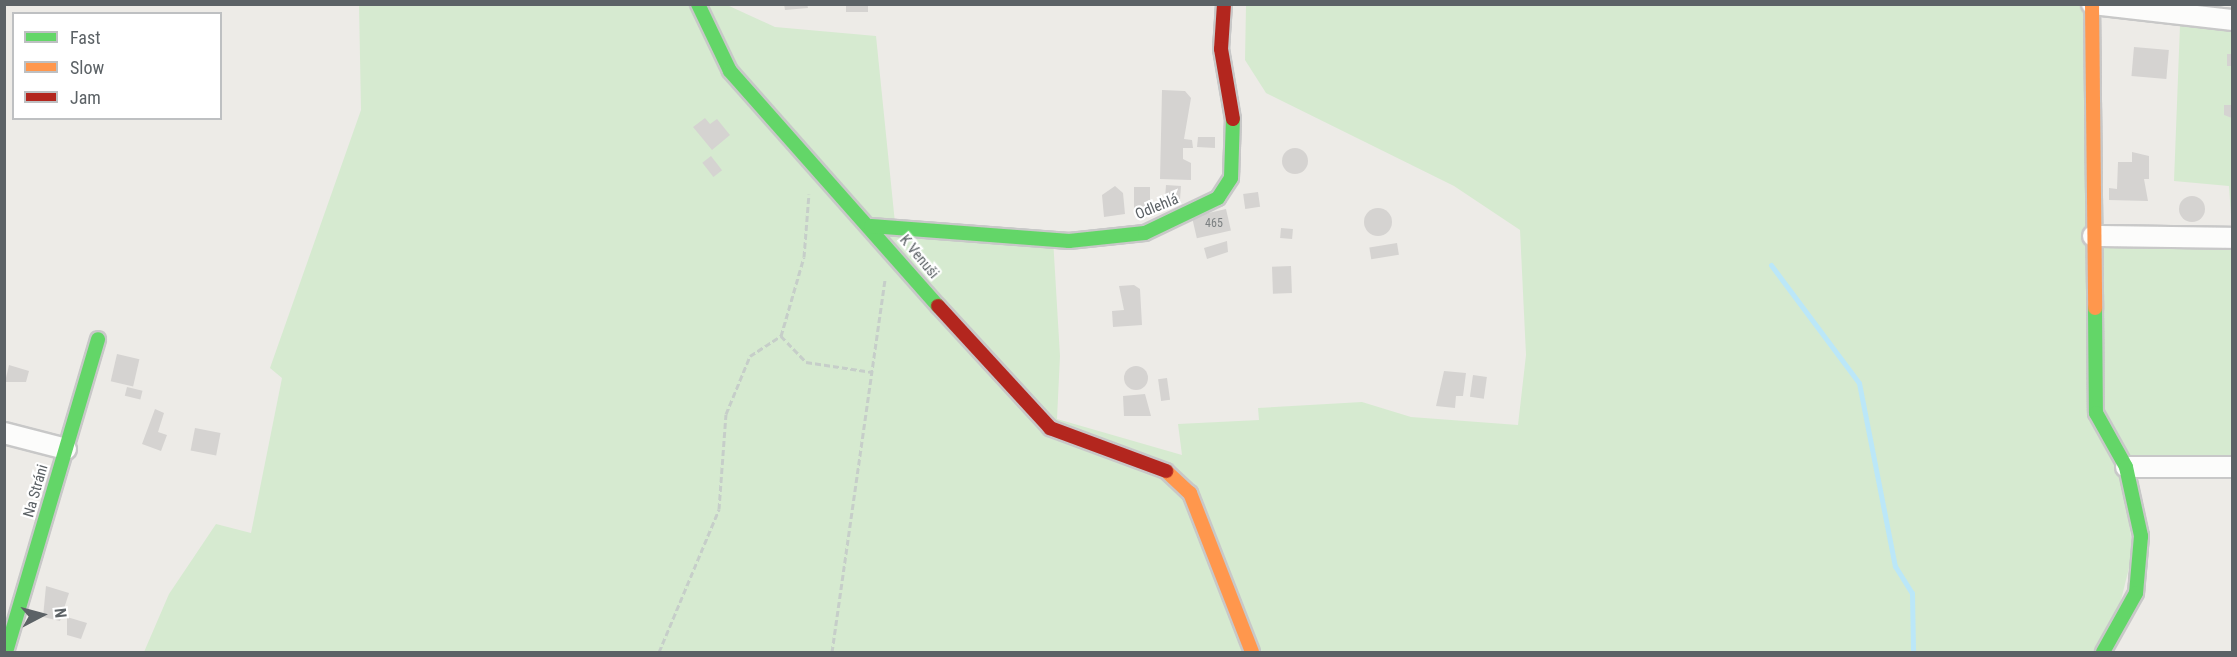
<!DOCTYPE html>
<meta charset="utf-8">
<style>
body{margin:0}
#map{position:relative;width:2237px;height:657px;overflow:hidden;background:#edebe7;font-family:"Roboto Condensed",sans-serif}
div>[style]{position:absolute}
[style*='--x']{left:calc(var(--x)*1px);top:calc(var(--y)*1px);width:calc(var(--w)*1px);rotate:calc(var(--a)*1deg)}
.green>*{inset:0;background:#d6ead0}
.stream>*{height:5px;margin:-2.5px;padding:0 2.5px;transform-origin:2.5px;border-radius:2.5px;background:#bbe7f8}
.building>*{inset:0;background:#d5d3d1;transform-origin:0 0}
.round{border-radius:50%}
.path>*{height:3px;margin-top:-1.5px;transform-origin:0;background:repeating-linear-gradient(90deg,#c6cec9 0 6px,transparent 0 9px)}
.roads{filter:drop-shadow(2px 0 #c8c8c8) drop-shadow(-2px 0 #c8c8c8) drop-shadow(0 2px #c8c8c8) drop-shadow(0 -2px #c8c8c8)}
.street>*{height:20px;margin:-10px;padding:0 10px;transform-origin:10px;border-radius:10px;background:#fcfcfb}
.fast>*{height:14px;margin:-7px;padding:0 7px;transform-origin:7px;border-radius:7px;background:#63d668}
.slow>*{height:14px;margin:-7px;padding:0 7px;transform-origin:7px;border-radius:7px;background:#ff974d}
.jam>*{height:14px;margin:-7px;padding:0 7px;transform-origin:7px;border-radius:7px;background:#b3261e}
span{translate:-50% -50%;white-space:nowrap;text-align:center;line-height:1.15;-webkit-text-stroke:4.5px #fff;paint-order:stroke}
.number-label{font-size:12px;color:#7c8082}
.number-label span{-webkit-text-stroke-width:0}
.street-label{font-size:15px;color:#5c6266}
.frame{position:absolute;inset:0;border:6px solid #5c6266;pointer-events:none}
.legend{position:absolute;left:12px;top:12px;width:210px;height:108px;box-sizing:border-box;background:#fff;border:2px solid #bec0c2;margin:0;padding:8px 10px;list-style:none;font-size:18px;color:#5c6266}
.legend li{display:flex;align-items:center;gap:12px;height:30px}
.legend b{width:30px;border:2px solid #bec0c2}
.north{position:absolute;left:12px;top:585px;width:60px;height:60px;-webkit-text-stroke:4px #fff;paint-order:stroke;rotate:84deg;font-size:16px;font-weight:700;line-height:24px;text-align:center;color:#5c6266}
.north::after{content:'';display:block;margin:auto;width:21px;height:27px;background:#5c6266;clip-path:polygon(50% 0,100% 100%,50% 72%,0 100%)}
</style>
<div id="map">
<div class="green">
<i style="clip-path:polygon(359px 5px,727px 5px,775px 27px,876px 36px,895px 223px,1053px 238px,1060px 356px,1057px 419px,1182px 455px,1178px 424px,1259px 420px,1258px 408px,1362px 402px,1411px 417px,1518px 425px,1526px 355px,1520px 230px,1454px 186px,1266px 93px,1245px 60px,1246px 5px,2087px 5px,2088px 245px,2232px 250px,2232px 473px,2122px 472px,2133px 552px,2108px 652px,144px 652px,169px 594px,216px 524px,251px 533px,282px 378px,270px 368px,361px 110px)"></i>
<i style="clip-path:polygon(2180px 25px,2232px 30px,2232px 230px,2229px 186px,2174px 181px)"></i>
</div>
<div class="stream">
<i style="--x:1771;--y:265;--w:147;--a:53.3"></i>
<i style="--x:1859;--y:383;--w:187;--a:78.9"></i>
<i style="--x:1895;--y:566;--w:32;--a:58"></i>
<i style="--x:1912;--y:593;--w:59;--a:89"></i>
</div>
<div class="building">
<i style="clip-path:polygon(784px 4px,807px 4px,808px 8px,785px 10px)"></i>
<i style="left:846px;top:4px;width:22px;height:8px"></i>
<i style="left:2134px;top:47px;width:35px;height:29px;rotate:5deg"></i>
<i style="left:2227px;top:54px;width:5px;height:12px"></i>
<i style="clip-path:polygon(1162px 90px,1185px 91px,1191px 98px,1184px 139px,1192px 140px,1193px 148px,1183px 148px,1183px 159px,1191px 163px,1191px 180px,1160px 179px)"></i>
<i style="clip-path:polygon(2224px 105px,2232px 105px,2232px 118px,2224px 115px)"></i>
<i style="clip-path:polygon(705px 118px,710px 124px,717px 119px,730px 135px,712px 150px,693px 127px)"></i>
<i style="clip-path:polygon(1198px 137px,1215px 137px,1215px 148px,1197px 147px)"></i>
<i class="round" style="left:1282px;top:148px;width:26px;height:26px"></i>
<i style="clip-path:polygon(2132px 152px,2149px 156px,2149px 179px,2144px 179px,2148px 201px,2109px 200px,2109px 188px,2117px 189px,2118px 162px,2132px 162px)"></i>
<i style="left:711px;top:156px;width:18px;height:11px;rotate:52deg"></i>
<i style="left:1166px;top:185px;width:15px;height:13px;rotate:4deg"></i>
<i style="clip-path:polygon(1115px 186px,1123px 193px,1125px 214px,1104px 217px,1102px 195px)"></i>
<i style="left:1150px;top:187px;width:25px;height:16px;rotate:90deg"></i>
<i style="left:1258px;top:192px;width:15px;height:15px;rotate:82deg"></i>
<i class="round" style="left:2179px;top:196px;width:26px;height:26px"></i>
<i class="round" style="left:1364px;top:208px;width:28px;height:28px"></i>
<i style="left:1226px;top:209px;width:22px;height:35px;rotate:77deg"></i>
<i style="left:1281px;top:228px;width:12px;height:10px;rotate:5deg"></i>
<i style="clip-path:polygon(1227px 241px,1228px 252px,1207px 259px,1204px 248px)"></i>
<i style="left:1397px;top:243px;width:12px;height:28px;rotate:81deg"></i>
<i style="left:1291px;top:266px;width:27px;height:19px;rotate:88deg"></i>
<i style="clip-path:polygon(1134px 285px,1140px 289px,1142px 325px,1113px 327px,1112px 311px,1124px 310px,1119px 286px)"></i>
<i style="left:117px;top:354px;width:23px;height:28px;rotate:13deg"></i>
<i style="clip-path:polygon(9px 365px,29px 371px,26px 382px,5px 382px)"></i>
<i class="round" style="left:1124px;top:366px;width:24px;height:24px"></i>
<i style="clip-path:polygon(1444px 371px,1466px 373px,1463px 396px,1456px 396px,1455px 408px,1436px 406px)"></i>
<i style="left:1473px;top:375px;width:14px;height:22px;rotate:8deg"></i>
<i style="left:1167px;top:378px;width:22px;height:9px;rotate:82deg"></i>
<i style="left:127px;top:387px;width:16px;height:9px;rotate:14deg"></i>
<i style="clip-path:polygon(1145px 394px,1151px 416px,1124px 416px,1123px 396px)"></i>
<i style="clip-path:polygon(155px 409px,164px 413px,158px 432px,167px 435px,161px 451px,142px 444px)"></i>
<i style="left:195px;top:428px;width:26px;height:23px;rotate:11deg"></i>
<i style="clip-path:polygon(46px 586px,69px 593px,60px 621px,43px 617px)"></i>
<i style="clip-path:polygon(67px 617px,87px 623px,81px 639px,67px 635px)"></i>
</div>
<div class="path">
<i style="--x:781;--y:336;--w:36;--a:46"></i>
<i style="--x:806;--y:362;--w:67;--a:8.6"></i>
<i style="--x:659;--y:652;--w:155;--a:-67.2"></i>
<i style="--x:719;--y:509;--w:95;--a:-85.8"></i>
<i style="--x:726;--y:414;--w:63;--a:-67.5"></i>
<i style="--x:750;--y:356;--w:37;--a:-33"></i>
<i style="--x:781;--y:336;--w:82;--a:-73.8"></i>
<i style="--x:804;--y:257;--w:63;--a:-85.5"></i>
<i style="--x:832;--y:652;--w:377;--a:-81.9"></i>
</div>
<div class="roads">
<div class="street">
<i style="--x:2092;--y:4;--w:141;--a:6.5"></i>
<i style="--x:2093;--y:236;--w:139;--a:0.8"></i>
<i style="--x:4;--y:433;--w:64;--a:14.5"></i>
<i style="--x:2126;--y:467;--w:106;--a:0"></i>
</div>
<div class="fast">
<i style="--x:698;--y:4;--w:74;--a:64.5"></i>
<i style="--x:730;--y:71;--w:314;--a:48.5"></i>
<i style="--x:871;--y:226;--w:199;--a:4.3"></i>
<i style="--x:1069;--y:241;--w:76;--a:-6"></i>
<i style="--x:1145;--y:233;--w:81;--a:-25.6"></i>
<i style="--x:1218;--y:198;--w:24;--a:-57"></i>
<i style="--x:1231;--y:178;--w:59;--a:-88.1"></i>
<i style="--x:2095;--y:308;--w:105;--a:89.5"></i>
<i style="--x:2096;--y:413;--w:62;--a:60.9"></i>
<i style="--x:2126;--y:467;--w:71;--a:77.7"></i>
<i style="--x:2141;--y:536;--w:57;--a:95"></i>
<i style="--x:2136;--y:593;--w:68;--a:119.2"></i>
<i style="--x:6;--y:652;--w:326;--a:-73.6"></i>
</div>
<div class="slow">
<i style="--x:2092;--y:4;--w:304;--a:89.4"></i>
<i style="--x:1166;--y:471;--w:33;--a:43"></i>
<i style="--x:1190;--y:493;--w:171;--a:68.7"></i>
</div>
<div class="jam">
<i style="--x:1224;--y:4;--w:45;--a:93.8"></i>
<i style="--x:1221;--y:49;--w:71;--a:80.3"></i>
<i style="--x:938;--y:306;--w:166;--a:47.4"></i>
<i style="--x:1050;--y:428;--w:124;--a:20.3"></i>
</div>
</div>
<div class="number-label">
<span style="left:1214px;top:224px">465</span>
</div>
<div class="street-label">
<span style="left:1157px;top:207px;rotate:-22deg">Odlehlá</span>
<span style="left:919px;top:257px;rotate:50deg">K Venuši</span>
<span style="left:36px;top:491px;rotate:-74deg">Na Stráni</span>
</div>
<div class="frame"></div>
<ul class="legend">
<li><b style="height:8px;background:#63d668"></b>Fast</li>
<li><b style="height:8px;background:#ff974d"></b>Slow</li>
<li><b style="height:8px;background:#b3261e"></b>Jam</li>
</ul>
<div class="north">N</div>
</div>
